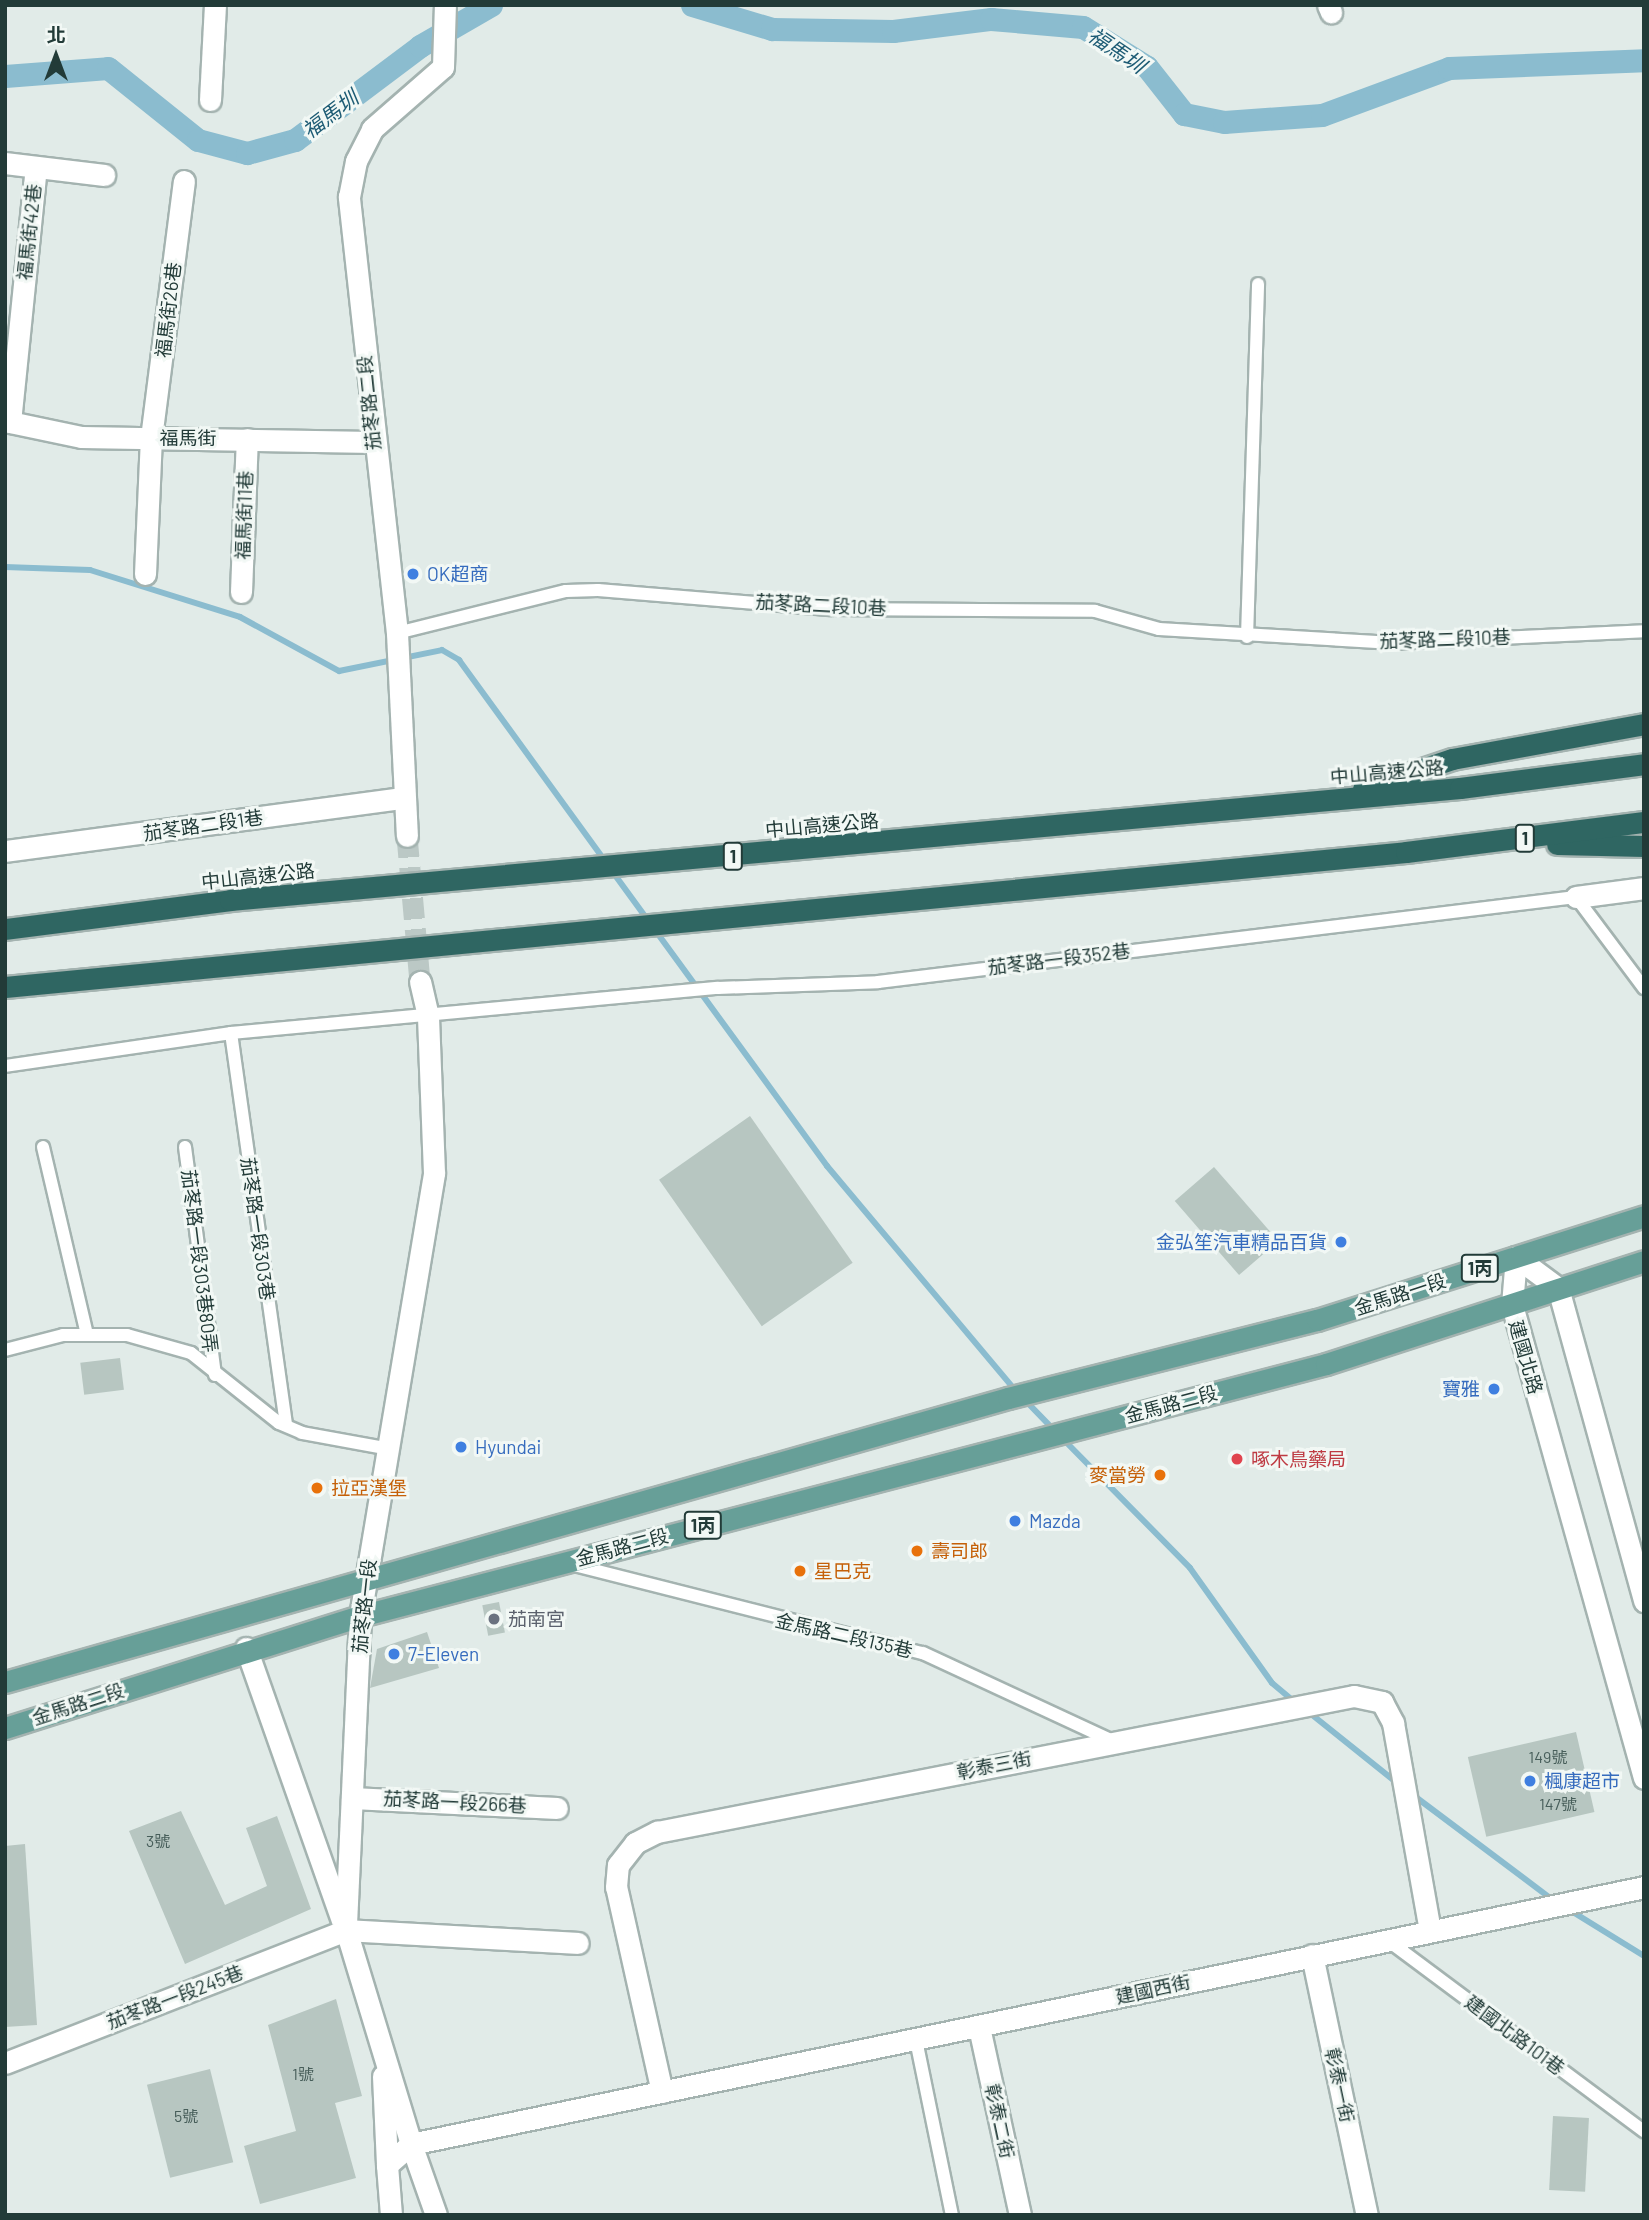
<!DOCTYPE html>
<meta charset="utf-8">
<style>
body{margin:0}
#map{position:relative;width:1649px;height:2220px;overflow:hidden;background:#e1ebe8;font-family:Barlow,"Noto Sans TC",sans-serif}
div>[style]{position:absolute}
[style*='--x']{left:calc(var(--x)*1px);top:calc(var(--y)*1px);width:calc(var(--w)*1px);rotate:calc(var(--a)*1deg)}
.stream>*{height:6px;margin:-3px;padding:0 3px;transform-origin:3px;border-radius:3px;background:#8bbccf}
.canal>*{height:23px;margin:-11.5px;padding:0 11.5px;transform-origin:11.5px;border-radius:11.5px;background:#8bbccf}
.building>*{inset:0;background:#b7c6c1;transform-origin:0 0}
.secondary-tunnel>*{height:21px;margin-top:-10.5px;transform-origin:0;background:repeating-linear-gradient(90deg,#bbc8c5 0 21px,transparent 0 31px)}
.roads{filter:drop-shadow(2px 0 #a4b3b0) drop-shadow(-2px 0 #a4b3b0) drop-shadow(0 2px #a4b3b0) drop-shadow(0 -2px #a4b3b0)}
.lane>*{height:12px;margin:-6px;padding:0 6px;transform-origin:6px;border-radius:6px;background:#fff}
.street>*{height:21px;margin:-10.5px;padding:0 10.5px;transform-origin:10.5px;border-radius:10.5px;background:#fff}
.secondary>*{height:21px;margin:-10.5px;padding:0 10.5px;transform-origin:10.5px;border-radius:10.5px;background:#fff}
.primary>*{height:21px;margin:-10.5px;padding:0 10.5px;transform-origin:10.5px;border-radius:10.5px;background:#679f98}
.highway>*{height:21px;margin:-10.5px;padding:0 10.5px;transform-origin:10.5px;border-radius:10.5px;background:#2f6662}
.dots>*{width:19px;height:19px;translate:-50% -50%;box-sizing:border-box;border:4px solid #f2f8f5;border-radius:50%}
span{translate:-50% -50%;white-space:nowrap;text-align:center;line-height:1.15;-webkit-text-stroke:6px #f2f8f5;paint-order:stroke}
.number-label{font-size:16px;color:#475e5a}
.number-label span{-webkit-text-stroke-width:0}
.shield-label span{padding:2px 5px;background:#f2f8f5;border:2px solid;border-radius:5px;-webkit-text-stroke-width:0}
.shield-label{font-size:18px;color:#223b38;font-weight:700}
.street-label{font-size:19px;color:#223b38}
.shop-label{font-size:19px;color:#366cbe}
.left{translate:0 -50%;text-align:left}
.right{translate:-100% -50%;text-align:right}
.health-label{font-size:19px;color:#be3a42}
.food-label{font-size:19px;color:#c56008}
.worship-label{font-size:19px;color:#5b616d}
.water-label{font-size:21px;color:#1e5c75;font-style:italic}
.frame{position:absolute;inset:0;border:7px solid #223b38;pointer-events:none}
.north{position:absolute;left:21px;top:21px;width:70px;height:70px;-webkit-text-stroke:5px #f2f8f5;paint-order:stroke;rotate:0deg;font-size:19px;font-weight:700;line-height:28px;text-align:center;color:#223b38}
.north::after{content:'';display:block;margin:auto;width:24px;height:32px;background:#223b38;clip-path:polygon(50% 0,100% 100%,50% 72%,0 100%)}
</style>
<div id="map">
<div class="stream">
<i style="--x:5;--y:567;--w:85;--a:2"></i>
<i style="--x:90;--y:570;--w:157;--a:17.4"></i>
<i style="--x:240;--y:617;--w:113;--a:28.6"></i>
<i style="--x:339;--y:671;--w:105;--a:-11.5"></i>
<i style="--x:442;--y:650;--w:20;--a:30"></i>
<i style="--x:459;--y:660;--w:250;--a:54"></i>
<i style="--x:612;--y:871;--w:365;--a:53.9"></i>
<i style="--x:827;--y:1166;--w:292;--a:50"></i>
<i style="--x:1023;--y:1398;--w:45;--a:45.9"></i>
<i style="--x:1062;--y:1438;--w:182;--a:45.4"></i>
<i style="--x:1190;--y:1568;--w:141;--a:54.5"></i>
<i style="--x:1272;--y:1683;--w:30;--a:40"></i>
<i style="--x:1306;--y:1710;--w:115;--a:38.7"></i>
<i style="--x:1413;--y:1795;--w:175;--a:36.9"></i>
<i style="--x:1568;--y:1909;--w:89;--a:31.7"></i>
</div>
<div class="canal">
<i style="--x:692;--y:5;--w:84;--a:16.7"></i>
<i style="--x:772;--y:29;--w:121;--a:0.9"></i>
<i style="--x:893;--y:31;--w:99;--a:-7"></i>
<i style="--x:991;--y:19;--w:92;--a:5"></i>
<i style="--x:1083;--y:27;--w:75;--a:32"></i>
<i style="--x:1147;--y:67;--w:60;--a:51.8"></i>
<i style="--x:1184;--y:114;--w:41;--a:11.3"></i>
<i style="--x:1224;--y:122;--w:98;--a:-4.1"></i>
<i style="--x:1322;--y:115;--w:135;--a:-20.3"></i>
<i style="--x:1449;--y:68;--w:195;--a:-2.3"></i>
<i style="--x:5;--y:76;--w:103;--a:-4.4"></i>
<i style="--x:108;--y:68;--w:115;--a:38.7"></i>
<i style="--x:198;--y:140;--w:51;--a:14.9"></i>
<i style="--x:247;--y:153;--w:50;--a:-15.2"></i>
<i style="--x:295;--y:140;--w:156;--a:-36.9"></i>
<i style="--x:420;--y:46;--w:82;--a:-30"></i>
</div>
<div class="building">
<i style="left:750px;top:1116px;width:179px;height:111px;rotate:55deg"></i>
<i style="left:1214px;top:1167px;width:98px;height:52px;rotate:49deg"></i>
<i style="left:120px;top:1358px;width:32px;height:40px;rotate:83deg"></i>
<i style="left:499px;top:1602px;width:31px;height:17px;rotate:79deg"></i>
<i style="clip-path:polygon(427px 1632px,439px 1668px,370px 1688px,377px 1649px)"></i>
<i style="left:1576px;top:1732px;width:82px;height:111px;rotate:77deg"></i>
<i style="clip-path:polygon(181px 1811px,225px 1905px,267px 1886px,246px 1828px,277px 1816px,311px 1909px,185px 1964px,129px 1831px)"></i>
<i style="clip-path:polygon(25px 1844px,37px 2025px,5px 2027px,5px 1846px)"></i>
<i style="clip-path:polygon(336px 1999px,362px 2096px,335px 2103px,356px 2178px,260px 2204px,244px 2146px,296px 2131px,268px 2025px)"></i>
<i style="left:210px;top:2069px;width:96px;height:65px;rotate:76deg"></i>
<i style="left:1553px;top:2116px;width:36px;height:74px;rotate:3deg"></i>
</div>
<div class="secondary-tunnel">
<i style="--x:407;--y:836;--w:147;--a:84.9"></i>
</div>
<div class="roads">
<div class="lane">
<i style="--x:397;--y:633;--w:174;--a:-14"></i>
<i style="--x:566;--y:591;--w:32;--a:-2"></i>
<i style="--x:598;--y:590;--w:234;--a:4.7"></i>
<i style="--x:831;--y:609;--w:264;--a:0.4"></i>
<i style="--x:1095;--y:611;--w:66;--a:15.7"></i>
<i style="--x:1159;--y:629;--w:235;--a:3.4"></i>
<i style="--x:1394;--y:643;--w:250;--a:-2.7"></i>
<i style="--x:1247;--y:637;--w:353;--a:-88.2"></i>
<i style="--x:231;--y:1033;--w:396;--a:82"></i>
<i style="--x:5;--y:1066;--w:228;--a:-8.3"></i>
<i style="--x:231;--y:1033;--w:489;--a:-5.3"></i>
<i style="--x:718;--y:988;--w:160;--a:-2.1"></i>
<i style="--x:878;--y:982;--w:703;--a:-6.94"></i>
<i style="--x:1576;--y:897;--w:114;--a:53.2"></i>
<i style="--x:43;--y:1147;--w:193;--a:76.8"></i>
<i style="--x:185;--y:1147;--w:230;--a:82.5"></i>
<i style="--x:5;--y:1350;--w:60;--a:-14.5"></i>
<i style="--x:63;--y:1335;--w:64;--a:0"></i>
<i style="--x:127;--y:1335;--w:66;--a:15.7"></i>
<i style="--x:191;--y:1353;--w:112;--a:38.5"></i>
<i style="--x:279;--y:1423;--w:25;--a:23"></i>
<i style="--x:302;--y:1433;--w:89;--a:10.3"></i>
<i style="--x:570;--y:1564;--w:364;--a:14.2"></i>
<i style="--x:923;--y:1653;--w:209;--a:24.9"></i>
<i style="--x:1386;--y:1939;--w:322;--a:36.7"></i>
<i style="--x:916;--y:2040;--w:179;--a:78.4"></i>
</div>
<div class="street">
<i style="--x:1328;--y:5;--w:8;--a:67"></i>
<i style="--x:210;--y:100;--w:95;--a:-87"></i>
<i style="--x:5;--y:163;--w:100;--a:6.9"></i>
<i style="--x:5;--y:421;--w:78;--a:11.9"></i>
<i style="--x:81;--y:437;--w:292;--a:1"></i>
<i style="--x:10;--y:422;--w:256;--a:-84.2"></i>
<i style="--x:145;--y:574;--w:136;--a:-87.5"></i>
<i style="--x:151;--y:438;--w:259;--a:-82.7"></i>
<i style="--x:241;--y:592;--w:153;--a:-87.8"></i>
<i style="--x:397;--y:633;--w:439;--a:-96.3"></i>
<i style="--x:349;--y:197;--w:37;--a:-79"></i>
<i style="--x:356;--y:161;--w:36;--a:-63"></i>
<i style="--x:372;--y:129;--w:94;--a:-41.1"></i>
<i style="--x:443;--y:67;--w:62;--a:-88.2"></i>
<i style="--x:5;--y:851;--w:400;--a:-7.6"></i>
<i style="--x:1576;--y:897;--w:69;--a:-7.5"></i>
<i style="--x:360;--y:1616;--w:314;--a:92.6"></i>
<i style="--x:346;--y:1930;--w:224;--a:73.1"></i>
<i style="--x:411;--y:2144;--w:32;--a:139"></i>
<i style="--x:387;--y:2165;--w:50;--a:85.4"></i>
<i style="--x:246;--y:1648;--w:288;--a:70.6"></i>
<i style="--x:352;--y:1798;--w:205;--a:2.8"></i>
<i style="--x:1312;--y:1955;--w:266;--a:78.1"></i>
<i style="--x:979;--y:2027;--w:192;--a:77.7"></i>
<i style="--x:5;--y:2063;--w:366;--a:-21.3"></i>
<i style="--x:346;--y:1930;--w:232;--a:3.2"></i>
<i style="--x:383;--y:2076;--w:89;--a:87.4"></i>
<i style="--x:662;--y:2092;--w:210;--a:-102.6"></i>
<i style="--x:616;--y:1887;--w:22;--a:-85"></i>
<i style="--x:618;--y:1865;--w:28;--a:-52"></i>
<i style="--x:635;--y:1843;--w:25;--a:-27"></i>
<i style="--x:657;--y:1832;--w:710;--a:-11.04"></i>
<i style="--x:1354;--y:1696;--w:29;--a:12"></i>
<i style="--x:1382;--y:1702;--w:24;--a:62"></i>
<i style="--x:1393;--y:1723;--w:210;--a:79.9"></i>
<i style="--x:436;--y:2215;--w:75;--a:-109.4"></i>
<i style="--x:411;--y:2144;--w:1259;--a:-11.77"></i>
</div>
<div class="secondary">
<i style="--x:397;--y:633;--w:203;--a:87.2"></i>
<i style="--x:1516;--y:1257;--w:48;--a:94.8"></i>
<i style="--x:1512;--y:1305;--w:491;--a:74.4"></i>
<i style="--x:1516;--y:1257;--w:52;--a:36.4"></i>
<i style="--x:1558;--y:1288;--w:325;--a:74.6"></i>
<i style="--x:360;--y:1616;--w:449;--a:-80.5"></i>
<i style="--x:434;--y:1173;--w:157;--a:-92.2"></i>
<i style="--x:428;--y:1016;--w:35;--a:-103"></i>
</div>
<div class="primary">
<i style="--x:5;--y:1682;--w:1042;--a:-15.81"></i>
<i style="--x:1008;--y:1398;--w:319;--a:-14.2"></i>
<i style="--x:1317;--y:1320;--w:343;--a:-17.6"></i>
<i style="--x:5;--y:1728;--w:372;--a:-17.5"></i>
<i style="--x:360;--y:1616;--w:998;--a:-14.62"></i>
<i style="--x:1326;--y:1364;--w:334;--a:-17.9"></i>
</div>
<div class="highway">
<i style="--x:1363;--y:789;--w:94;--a:-18.6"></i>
<i style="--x:1452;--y:759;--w:195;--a:-10.3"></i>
<i style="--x:1557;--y:844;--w:87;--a:1.3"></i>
<i style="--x:5;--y:929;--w:227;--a:-7.3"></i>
<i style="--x:230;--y:900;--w:1235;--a:-5.2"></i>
<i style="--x:1460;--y:788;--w:186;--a:-7.4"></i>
<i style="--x:5;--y:987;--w:1407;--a:-5.5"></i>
<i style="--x:1406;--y:852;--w:240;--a:-7.2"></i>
</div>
</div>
<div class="dots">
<i style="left:413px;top:574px;background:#3f7fe0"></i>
<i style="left:1341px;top:1242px;background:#3f7fe0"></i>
<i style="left:1494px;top:1389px;background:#3f7fe0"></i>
<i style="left:461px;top:1447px;background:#3f7fe0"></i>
<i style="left:1237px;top:1459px;background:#e0444e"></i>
<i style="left:1160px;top:1475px;background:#e8710a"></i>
<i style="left:317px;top:1488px;background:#e8710a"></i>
<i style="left:1015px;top:1521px;background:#3f7fe0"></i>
<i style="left:917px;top:1551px;background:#e8710a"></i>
<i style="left:800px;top:1571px;background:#e8710a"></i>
<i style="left:494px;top:1619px;background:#6b7280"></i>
<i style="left:394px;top:1654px;background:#3f7fe0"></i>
<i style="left:1530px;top:1781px;background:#3f7fe0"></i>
</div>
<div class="number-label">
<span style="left:1548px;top:1757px">149號</span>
<span style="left:1558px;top:1804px">147號</span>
<span style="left:158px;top:1841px">3號</span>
<span style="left:303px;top:2074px">1號</span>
<span style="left:186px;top:2116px">5號</span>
</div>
<div class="shield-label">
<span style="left:1525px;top:838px">1</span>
<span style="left:733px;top:856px">1</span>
<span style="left:1480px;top:1268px">1丙</span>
<span style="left:703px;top:1525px">1丙</span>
</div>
<div class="street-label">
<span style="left:29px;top:232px;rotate:-84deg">福馬街42巷</span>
<span style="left:168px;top:310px;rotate:-83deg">福馬街26巷</span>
<span style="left:369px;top:403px;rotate:-96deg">茄苳路二段</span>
<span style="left:188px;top:438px">福馬街</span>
<span style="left:244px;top:515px;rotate:-88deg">福馬街11巷</span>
<span style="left:821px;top:605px;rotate:3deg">茄苳路二段10巷</span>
<span style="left:1445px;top:639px;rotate:-2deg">茄苳路二段10巷</span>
<span style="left:1387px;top:772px;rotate:-5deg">中山高速公路</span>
<span style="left:203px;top:825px;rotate:-8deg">茄苳路二段1巷</span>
<span style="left:822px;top:825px;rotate:-5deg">中山高速公路</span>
<span style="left:258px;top:876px;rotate:-6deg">中山高速公路</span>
<span style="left:1059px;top:959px;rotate:-7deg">茄苳路一段352巷</span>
<span style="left:258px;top:1229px;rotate:82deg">茄苳路一段303巷</span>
<span style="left:200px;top:1261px;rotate:83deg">茄苳路一段303巷80弄</span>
<span style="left:1400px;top:1294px;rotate:-18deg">金馬路一段</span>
<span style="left:1526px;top:1357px;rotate:74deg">建國北路</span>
<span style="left:1171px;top:1404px;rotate:-15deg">金馬路二段</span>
<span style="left:622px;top:1547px;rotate:-15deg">金馬路二段</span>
<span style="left:364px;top:1606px;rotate:-84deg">茄苳路一段</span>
<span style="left:844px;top:1635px;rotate:13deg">金馬路二段135巷</span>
<span style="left:78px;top:1704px;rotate:-18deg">金馬路二段</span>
<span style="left:994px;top:1765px;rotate:-11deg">彰泰三街</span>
<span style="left:455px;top:1802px;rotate:3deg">茄苳路一段266巷</span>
<span style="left:1153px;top:1989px;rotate:-12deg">建國西街</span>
<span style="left:175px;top:1997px;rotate:-21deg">茄苳路一段245巷</span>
<span style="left:1515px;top:2035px;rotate:37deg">建國北路101巷</span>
<span style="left:1340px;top:2085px;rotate:78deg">彰泰一街</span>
<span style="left:1000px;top:2121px;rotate:78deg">彰泰二街</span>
</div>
<div class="shop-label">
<span class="left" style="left:427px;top:574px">OK超商</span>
<span class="right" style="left:1327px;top:1242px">金弘笙汽車精品百貨</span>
<span class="right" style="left:1480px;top:1389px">寶雅</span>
<span class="left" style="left:475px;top:1447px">Hyundai</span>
<span class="left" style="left:1029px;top:1521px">Mazda</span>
<span class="left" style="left:408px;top:1654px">7-Eleven</span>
<span class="left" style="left:1544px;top:1781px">楓康超市</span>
</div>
<div class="health-label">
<span class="left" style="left:1251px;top:1459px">啄木鳥藥局</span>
</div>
<div class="food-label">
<span class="right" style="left:1146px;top:1475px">麥當勞</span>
<span class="left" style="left:331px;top:1488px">拉亞漢堡</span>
<span class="left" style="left:931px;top:1551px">壽司郎</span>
<span class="left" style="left:814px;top:1571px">星巴克</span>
</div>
<div class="worship-label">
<span class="left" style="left:508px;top:1619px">茄南宮</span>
</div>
<div class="water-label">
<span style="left:1117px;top:50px;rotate:34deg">福馬圳</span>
<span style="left:330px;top:114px;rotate:-37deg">福馬圳</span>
</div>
<div class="frame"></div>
<div class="north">北</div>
</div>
